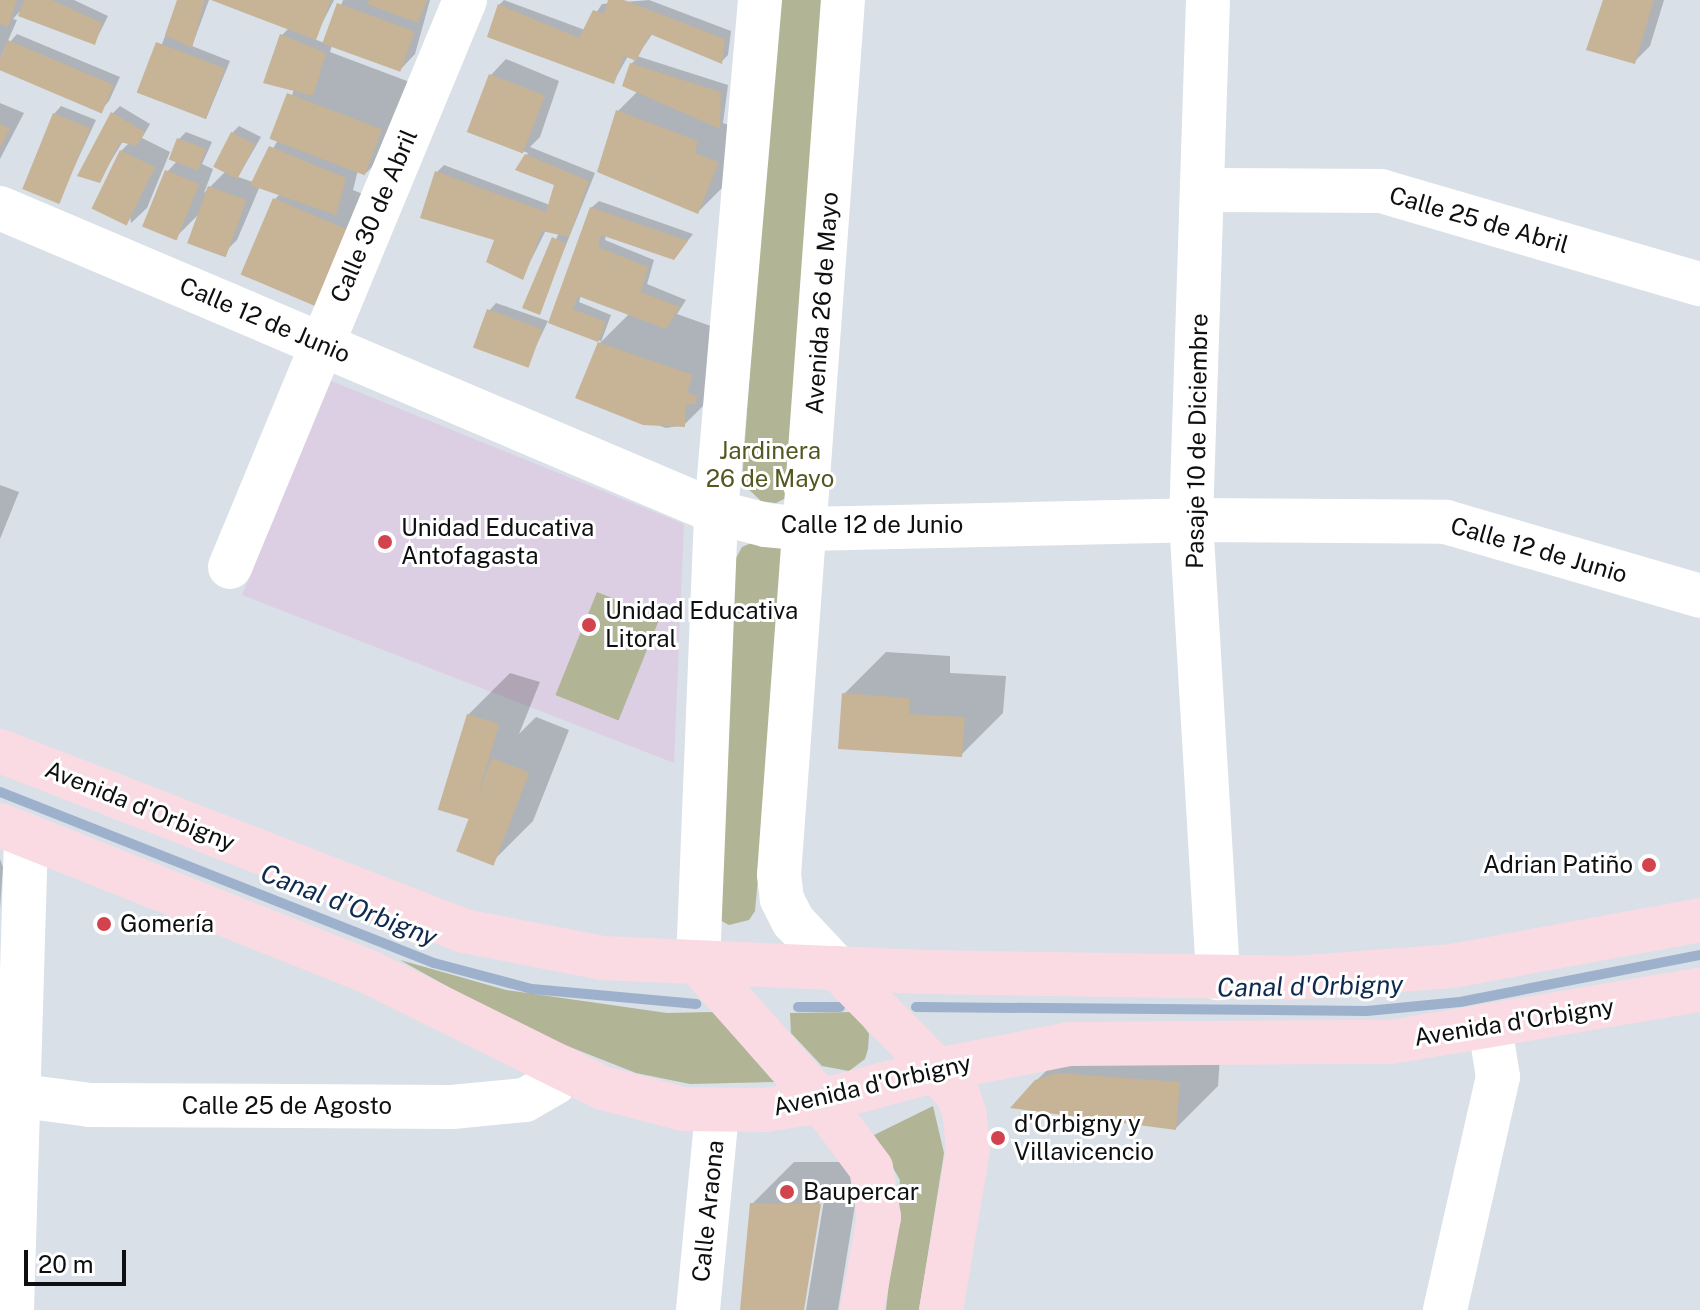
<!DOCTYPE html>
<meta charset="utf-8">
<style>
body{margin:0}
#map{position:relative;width:1700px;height:1310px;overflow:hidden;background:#d9e0e7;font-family:"Public Sans",sans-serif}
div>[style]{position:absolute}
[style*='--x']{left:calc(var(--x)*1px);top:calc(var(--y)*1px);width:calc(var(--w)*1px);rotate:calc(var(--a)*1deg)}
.education>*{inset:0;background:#ddcfe3}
.green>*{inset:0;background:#b1b495;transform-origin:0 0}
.shadow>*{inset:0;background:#0003}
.stream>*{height:10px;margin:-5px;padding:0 5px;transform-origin:5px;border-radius:5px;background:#9db1cd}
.building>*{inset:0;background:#c7b396;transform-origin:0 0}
.minor>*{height:44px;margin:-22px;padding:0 22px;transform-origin:22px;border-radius:22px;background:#fff}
.major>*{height:44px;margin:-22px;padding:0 22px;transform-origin:22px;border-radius:22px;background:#fadbe3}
.dots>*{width:22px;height:22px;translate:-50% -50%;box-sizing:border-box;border:4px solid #fff;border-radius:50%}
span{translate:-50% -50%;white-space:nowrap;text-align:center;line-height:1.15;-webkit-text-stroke:6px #fff;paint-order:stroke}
.street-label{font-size:24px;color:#0d0f11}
.park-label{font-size:24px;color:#545721}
.poi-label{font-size:24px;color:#0d0f11}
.left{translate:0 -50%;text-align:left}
.right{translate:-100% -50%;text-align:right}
.water-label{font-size:26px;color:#0f2a4f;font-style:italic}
.scale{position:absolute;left:24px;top:1250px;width:102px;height:36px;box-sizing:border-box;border:4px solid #0d0f11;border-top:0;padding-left:10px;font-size:24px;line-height:28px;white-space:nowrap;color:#0d0f11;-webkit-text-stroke:6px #fff;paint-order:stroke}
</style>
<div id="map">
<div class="education">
<i style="clip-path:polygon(329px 380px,684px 524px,674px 763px,242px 595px)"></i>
</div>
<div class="green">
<i style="clip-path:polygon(776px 0,826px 0,786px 498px,776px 503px,761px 501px,742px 483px)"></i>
<i style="clip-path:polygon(763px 538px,788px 552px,755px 911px,749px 920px,729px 925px,718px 919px,735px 560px,742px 547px)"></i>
<i style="left:597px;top:592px;width:68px;height:111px;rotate:22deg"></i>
<i style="clip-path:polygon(400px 960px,506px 990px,667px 1013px,713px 1012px,774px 1082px,690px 1084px,636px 1073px,522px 1028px)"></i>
<i style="clip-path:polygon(854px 1012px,869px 1034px,868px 1049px,865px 1059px,849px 1071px,822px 1066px,791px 1033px,790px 1013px)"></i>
<i style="clip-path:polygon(933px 1106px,944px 1153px,919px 1310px,886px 1310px,900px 1180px,874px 1135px)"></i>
</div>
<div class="shadow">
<i style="clip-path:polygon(0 0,74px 0,108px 16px,95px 42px,23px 8px,13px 19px,17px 20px,0 59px)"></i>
<i style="clip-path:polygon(179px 0,209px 0,192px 46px,230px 61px,206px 119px,143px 93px)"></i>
<i style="clip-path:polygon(216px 0,334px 0,314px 39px,327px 44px,343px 0,430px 0,415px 54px,400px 70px,332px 45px,330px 52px,423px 87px,408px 131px,366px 173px,358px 170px,353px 190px,385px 203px,354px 275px,275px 199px,280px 194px,260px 186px,237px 240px,221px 256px,198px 215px,176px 237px,167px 172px,178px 160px,179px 139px,186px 132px,212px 142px,202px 164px,213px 169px,204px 193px,227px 170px,232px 133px,239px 126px,261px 137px,238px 177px,253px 182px,278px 140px,294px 89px,282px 35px,290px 27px)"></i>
<i style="clip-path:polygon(504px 0,585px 30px,602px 4px,649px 0,731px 31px,728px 55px,721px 62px,653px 33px,637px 56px,728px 85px,723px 123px,748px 132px,728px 182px,698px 212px,599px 171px,618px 111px,638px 91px,631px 64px,636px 59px,628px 56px,614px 81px,499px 5px)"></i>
<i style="clip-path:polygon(1605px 0,1664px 0,1650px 46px,1635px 61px)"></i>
<i style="clip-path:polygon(17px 34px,120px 77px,109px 101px,102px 109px,10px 42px)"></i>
<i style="clip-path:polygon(506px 59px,559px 81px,540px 137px,530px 147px,595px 173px,539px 312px,524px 306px,559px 233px,546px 230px,522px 278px,496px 238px,437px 172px,444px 165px,550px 205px,556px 184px,518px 169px,528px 153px,472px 132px,491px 75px)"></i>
<i style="clip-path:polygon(0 103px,24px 113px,0 159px)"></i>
<i style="clip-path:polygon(61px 106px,96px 120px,57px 204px,54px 114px)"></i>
<i style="clip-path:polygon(120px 106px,150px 124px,142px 138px,170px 152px,147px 208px,131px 223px,121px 151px,130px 142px,123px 141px,99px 181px,113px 113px)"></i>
<i style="clip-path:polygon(evenodd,599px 201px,693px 234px,674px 258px,606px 235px,605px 240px,654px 260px,647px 284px,686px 300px,677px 314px,733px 334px,726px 383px,684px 425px,666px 428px,577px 397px,601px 341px,551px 322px,591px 208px,599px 201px,581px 295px,630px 313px,601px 342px,611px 315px,579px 302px,581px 295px)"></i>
<i style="clip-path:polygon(496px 303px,548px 321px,527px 365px,489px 311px)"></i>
<i style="clip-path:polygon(0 485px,19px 492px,0 539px)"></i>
<i style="clip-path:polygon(886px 652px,950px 656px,950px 673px,1006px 676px,1003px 713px,961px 755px,844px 694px)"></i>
<i style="clip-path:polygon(510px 673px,540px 682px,519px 734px,536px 717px,569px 730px,533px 821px,491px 863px,478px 800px,460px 817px,468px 715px)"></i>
<i style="clip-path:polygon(0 859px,3px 867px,0 909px)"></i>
<i style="clip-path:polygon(1079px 1038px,1221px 1041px,1218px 1086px,1176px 1128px,1036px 1081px)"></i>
<i style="clip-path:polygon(794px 1162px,862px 1162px,838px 1310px,806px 1310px,825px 1194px,821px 1193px,802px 1310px,742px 1310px,752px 1204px)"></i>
</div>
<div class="stream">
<i style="--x:0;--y:792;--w:466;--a:21.5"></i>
<i style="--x:434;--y:963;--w:101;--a:14.9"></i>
<i style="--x:532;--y:989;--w:165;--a:5.2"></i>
<i style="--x:798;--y:1007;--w:42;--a:0"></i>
<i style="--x:916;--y:1007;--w:451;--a:0.5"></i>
<i style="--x:1367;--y:1011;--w:93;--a:-5.5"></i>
<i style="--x:1460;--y:1002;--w:245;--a:-11.1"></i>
</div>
<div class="building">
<i style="clip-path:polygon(0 0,17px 0,8px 27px,0 24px)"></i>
<i style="clip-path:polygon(24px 0,52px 0,102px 23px,95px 45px,18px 16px)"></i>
<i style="clip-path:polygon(177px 0,205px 0,192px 48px,165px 35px)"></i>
<i style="clip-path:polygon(211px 0,331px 0,316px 40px)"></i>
<i style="clip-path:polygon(369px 0,427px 0,418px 23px,367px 4px)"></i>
<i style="clip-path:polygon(608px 0,624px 0,725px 39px,722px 64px,650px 34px,636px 61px,624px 56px,614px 84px,487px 37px,498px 4px,579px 38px,593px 10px,604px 14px)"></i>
<i style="clip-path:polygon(1603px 0,1654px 0,1635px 64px,1586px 50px)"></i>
<i style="left:337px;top:3px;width:83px;height:43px;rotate:20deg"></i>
<i style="clip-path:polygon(280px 34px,326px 53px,313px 96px,263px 83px)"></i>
<i style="left:8px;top:40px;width:115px;height:31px;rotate:23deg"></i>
<i style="left:156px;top:42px;width:74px;height:54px;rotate:21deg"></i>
<i style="clip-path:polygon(630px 63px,721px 92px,720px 129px,622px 86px)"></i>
<i style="left:489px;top:74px;width:60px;height:62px;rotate:21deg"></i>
<i style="left:287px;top:93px;width:102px;height:49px;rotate:21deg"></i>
<i style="clip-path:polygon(616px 110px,698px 141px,695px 153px,719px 162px,698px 214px,597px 172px)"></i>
<i style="clip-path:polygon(111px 112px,145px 132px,137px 146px,120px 142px,100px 183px,77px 176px)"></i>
<i style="left:53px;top:113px;width:40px;height:82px;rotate:22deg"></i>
<i style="clip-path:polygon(0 124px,10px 128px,0 148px)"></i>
<i style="left:231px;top:132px;width:27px;height:39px;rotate:27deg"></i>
<i style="left:177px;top:138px;width:31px;height:23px;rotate:21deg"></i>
<i style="clip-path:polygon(269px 146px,346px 178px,336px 215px,250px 185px)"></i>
<i style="left:120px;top:150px;width:39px;height:65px;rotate:26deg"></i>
<i style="clip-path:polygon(525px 154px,589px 181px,569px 237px,542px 231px,523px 280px,486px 262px,494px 240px,420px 218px,435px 171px,546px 212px,554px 185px,515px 170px)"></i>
<i style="left:165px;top:170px;width:37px;height:61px;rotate:22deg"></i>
<i style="left:208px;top:186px;width:41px;height:61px;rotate:20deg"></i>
<i style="left:273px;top:198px;width:91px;height:83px;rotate:23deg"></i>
<i style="clip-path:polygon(590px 207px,688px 241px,674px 260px,601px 235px,598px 247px,648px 267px,641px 292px,680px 307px,666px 329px,578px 296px,573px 309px,606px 322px,598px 342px,548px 323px)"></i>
<i style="clip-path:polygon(552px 237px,566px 244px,540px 315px,522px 308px)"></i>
<i style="left:487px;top:309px;width:59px;height:41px;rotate:20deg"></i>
<i style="clip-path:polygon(598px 342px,693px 375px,687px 392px,697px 396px,696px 404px,685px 405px,685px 427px,643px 425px,575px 398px)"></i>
<i style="clip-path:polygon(842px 693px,909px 698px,909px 714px,965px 717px,962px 757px,838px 749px)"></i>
<i style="left:467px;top:714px;width:34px;height:100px;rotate:17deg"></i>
<i style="left:492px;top:758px;width:40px;height:100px;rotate:21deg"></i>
<i style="clip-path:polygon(1057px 1073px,1180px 1082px,1176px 1130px,1010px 1108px,1035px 1080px)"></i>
<i style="clip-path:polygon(750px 1203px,821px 1204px,804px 1310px,740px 1310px)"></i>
</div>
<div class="minor">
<i style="--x:1208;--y:0;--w:520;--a:91.87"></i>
<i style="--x:1191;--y:520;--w:459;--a:86.6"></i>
<i style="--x:1204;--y:190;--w:177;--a:0.3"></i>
<i style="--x:1381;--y:191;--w:332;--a:16.3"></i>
<i style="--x:0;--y:208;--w:778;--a:23.01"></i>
<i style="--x:716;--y:512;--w:52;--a:14.6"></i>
<i style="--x:766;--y:525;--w:40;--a:5.7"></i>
<i style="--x:806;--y:529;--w:385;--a:-1.3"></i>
<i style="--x:1191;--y:520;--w:255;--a:0.4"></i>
<i style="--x:1446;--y:522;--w:265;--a:16.2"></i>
<i style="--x:230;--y:567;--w:614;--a:-67.49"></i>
<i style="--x:698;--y:963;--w:451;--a:-87.7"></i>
<i style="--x:716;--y:512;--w:514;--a:-85.09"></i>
<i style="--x:837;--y:968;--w:64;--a:-133.1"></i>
<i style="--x:793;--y:921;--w:25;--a:-117"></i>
<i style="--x:782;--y:899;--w:24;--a:-97"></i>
<i style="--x:779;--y:875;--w:877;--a:-85.82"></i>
<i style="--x:0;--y:1093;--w:91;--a:7.6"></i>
<i style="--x:90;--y:1105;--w:362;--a:0.3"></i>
<i style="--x:452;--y:1107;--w:73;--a:-5.5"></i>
<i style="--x:525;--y:1100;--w:34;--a:-30"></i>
<i style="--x:554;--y:1083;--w:15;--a:-58"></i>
<i style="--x:12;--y:1310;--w:475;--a:-88.3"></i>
<i style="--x:698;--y:1310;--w:200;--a:-84.5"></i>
<i style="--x:1445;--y:1310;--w:239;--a:-77.2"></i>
<i style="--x:1498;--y:1077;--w:51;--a:-99.1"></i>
</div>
<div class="major">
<i style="--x:0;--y:751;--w:498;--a:21.2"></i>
<i style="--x:464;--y:931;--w:142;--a:11"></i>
<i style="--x:603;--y:958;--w:321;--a:2.5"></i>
<i style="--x:924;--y:972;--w:369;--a:0.9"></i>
<i style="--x:1293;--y:978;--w:159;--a:-4.3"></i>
<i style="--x:1452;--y:966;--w:252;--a:-10.5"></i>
<i style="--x:0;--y:825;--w:399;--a:21.7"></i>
<i style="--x:371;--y:973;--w:259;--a:26.4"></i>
<i style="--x:603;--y:1088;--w:83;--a:14.7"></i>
<i style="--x:683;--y:1109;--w:83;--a:0.7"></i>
<i style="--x:766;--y:1110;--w:56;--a:-9.3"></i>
<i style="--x:821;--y:1101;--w:120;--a:-15"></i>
<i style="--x:937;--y:1070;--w:135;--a:-11.1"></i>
<i style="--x:1069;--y:1044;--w:322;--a:-0.4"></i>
<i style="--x:1391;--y:1042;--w:313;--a:-9.6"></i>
<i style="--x:698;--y:963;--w:185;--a:48.3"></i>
<i style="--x:821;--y:1101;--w:84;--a:53.3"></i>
<i style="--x:871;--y:1168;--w:50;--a:80.7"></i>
<i style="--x:879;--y:1217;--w:95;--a:100.4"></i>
<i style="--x:837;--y:968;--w:143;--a:45.6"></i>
<i style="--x:937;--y:1070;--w:35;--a:51"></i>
<i style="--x:959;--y:1097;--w:20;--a:72"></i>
<i style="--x:965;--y:1116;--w:33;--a:85"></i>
<i style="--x:968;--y:1149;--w:163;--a:99.5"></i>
</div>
<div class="dots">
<i style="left:385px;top:542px;background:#d3434e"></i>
<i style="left:589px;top:625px;background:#d3434e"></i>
<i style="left:1649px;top:865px;background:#d3434e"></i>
<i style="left:104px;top:924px;background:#d3434e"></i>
<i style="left:998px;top:1138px;background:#d3434e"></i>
<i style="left:787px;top:1192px;background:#d3434e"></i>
</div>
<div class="street-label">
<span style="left:374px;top:216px;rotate:-67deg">Calle 30 de Abril</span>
<span style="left:1479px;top:220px;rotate:16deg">Calle 25 de Abril</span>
<span style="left:822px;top:303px;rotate:-86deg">Avenida 26 de Mayo</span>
<span style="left:265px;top:320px;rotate:23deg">Calle 12 de Junio</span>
<span style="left:1197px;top:441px;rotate:-89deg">Pasaje 10 de Diciembre</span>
<span style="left:872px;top:525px">Calle 12 de Junio</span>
<span style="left:1539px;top:550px;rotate:16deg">Calle 12 de Junio</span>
<span style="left:140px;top:806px;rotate:22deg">Avenida d'Orbigny</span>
<span style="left:1514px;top:1022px;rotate:-9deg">Avenida d'Orbigny</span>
<span style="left:872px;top:1085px;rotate:-13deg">Avenida d'Orbigny</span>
<span style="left:287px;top:1106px">Calle 25 de Agosto</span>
<span style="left:708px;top:1211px;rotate:-84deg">Calle Araona</span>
</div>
<div class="park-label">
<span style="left:770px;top:465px">Jardinera<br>26 de Mayo</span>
</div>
<div class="poi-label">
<span class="left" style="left:401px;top:542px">Unidad Educativa<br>Antofagasta</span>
<span class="left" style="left:605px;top:625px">Unidad Educativa<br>Litoral</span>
<span class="right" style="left:1633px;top:865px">Adrian Patiño</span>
<span class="left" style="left:120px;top:924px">Gomería</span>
<span class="left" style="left:1014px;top:1138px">d'Orbigny y<br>Villavicencio</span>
<span class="left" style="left:803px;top:1192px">Baupercar</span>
</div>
<div class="water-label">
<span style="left:349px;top:905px;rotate:21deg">Canal d'Orbigny</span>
<span style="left:1310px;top:986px;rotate:-1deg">Canal d'Orbigny</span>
</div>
<div class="scale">20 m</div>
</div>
